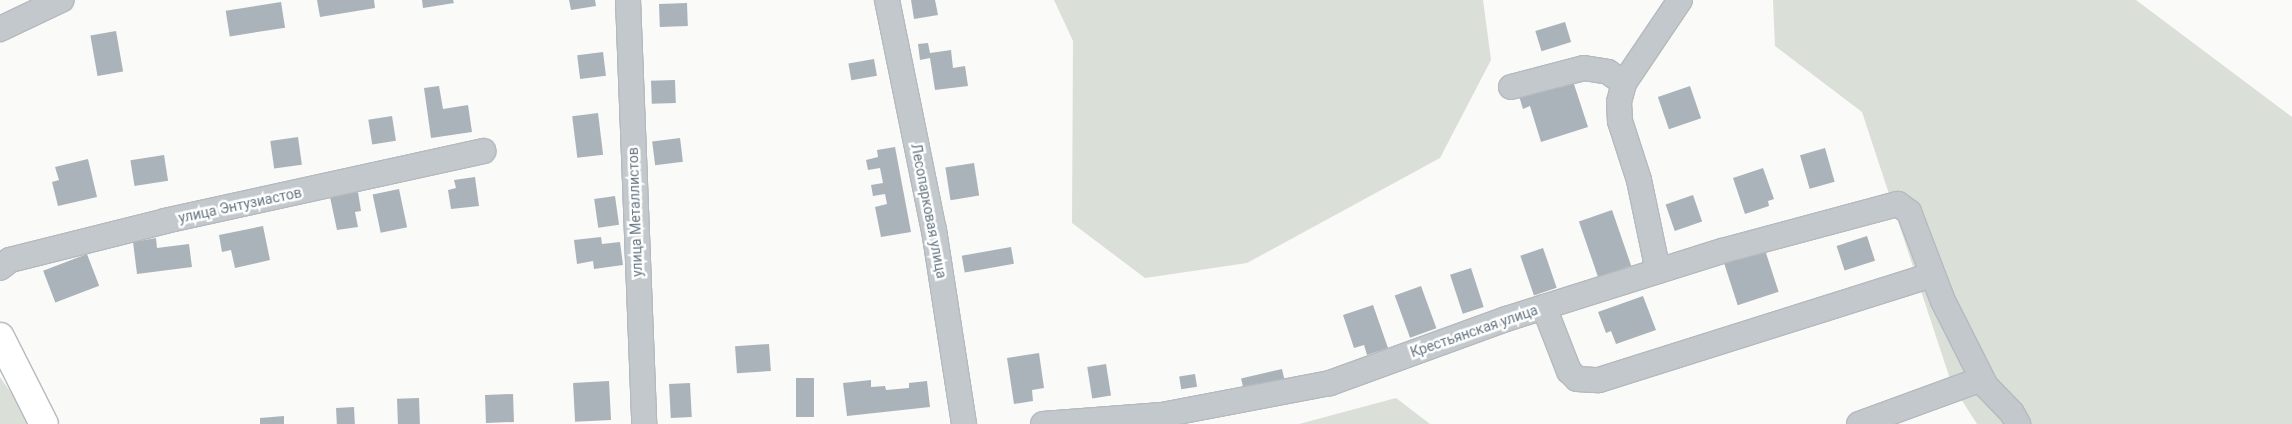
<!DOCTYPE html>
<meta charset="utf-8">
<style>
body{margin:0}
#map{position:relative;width:2292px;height:424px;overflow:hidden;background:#fafaf8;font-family:Roboto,sans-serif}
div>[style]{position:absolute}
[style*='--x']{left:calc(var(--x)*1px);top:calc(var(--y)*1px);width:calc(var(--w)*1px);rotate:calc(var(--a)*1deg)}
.green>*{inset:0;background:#dadfd7}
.building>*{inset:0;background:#aab3b9;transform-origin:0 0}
.roads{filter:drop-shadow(1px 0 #b5babe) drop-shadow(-1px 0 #b5babe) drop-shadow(0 1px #b5babe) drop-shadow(0 -1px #b5babe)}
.minor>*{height:24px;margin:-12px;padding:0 12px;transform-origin:12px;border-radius:12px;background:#c3c8cc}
.major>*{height:28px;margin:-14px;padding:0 14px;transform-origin:14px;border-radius:14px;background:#fff}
span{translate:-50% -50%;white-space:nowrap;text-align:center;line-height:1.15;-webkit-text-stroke:5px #fff;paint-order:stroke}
.street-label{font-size:14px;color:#657683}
</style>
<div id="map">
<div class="green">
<i style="clip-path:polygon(1054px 0,1483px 0,1491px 60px,1440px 158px,1247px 263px,1145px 278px,1072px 223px,1073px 41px)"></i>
<i style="clip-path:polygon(1773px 0,2136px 0,2292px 117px,2292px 424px,1977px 424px,1952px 385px,1862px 112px,1775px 46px)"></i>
<i style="clip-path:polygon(0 377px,33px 424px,0 424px)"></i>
<i style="clip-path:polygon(1396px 398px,1430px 424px,1299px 424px)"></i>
</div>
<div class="building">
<i style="clip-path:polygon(317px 0,374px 0,375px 8px,320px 17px)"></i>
<i style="clip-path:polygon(422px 0,453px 0,454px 3px,423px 8px)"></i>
<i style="clip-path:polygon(569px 0,595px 0,596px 6px,571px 10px)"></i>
<i style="clip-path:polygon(911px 0,935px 0,938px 15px,914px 19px)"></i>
<i style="left:281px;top:2px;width:26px;height:56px;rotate:81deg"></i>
<i style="left:687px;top:3px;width:23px;height:28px;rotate:88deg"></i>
<i style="left:1565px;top:22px;width:21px;height:31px;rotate:73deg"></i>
<i style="left:116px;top:31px;width:41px;height:26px;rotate:80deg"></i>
<i style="clip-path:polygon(928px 43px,930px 53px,951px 50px,953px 68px,965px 66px,968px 86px,935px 90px,930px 58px,920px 60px,918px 44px)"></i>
<i style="left:603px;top:52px;width:24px;height:26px;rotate:83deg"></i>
<i style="left:874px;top:59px;width:17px;height:26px;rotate:80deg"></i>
<i style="clip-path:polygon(1572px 78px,1588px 127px,1541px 142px,1530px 106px,1523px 109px,1519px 96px)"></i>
<i style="left:675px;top:80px;width:23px;height:24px;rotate:88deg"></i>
<i style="clip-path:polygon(439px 86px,443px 109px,468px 105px,472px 132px,431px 138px,424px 88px)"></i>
<i style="left:1690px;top:86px;width:34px;height:34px;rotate:71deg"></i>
<i style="left:598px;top:113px;width:42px;height:26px;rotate:83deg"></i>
<i style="left:392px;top:116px;width:25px;height:24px;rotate:81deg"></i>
<i style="left:298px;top:137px;width:28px;height:28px;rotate:82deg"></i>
<i style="left:680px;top:138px;width:24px;height:28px;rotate:83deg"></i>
<i style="clip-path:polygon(895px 147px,911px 232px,881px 237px,875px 207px,887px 204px,885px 194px,873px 196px,871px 185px,883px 183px,880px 168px,868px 170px,866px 160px,878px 157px,877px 150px)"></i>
<i style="left:1825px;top:148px;width:35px;height:26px;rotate:74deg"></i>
<i style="left:164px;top:155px;width:26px;height:34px;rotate:81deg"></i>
<i style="clip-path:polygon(88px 159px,97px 197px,58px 206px,52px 182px,59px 180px,55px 167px)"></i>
<i style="left:974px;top:163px;width:33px;height:29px;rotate:81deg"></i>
<i style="clip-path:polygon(1763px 168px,1774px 199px,1768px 201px,1769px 206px,1745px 214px,1733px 178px)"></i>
<i style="clip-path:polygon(475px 177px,479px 206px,451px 209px,448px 190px,456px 188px,454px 180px)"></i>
<i style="left:399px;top:189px;width:39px;height:27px;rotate:78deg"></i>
<i style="clip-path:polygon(358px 192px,361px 211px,355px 212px,358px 227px,337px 230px,330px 197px)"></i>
<i style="left:1693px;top:195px;width:28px;height:29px;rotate:71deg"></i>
<i style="left:615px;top:196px;width:29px;height:21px;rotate:82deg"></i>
<i style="left:1612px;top:210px;width:59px;height:35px;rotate:71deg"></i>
<i style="clip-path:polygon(263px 226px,270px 260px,235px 268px,231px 250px,222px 252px,219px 235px)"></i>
<i style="left:1867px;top:236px;width:26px;height:32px;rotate:72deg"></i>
<i style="clip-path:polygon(601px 237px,602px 244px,620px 242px,623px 265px,594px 269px,593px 261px,577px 264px,574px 240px)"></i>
<i style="clip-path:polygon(156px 238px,157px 248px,189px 244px,192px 267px,137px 274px,133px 242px)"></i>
<i style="left:1011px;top:247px;width:17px;height:50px;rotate:80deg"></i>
<i style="left:1543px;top:248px;width:42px;height:24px;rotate:71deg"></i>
<i style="left:1765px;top:250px;width:44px;height:43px;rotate:72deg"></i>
<i style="left:87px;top:254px;width:34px;height:47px;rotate:69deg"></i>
<i style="left:1471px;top:268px;width:41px;height:22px;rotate:72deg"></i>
<i style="left:1421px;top:286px;width:45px;height:28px;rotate:70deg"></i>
<i style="clip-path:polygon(1643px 296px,1656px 330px,1616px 344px,1611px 331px,1606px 333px,1598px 312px)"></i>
<i style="clip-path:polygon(1373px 305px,1388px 348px,1367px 355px,1364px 345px,1354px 348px,1343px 315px)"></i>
<i style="left:769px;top:344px;width:27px;height:34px;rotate:86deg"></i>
<i style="clip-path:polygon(1039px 353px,1044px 388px,1032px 390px,1033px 401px,1014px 404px,1007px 358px)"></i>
<i style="left:1106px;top:364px;width:32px;height:19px;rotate:81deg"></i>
<i style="left:1282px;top:369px;width:13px;height:42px;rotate:77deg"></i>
<i style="left:1195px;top:374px;width:13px;height:16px;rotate:81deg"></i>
<i style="left:796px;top:378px;width:18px;height:39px"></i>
<i style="clip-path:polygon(871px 380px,871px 387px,885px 386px,886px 390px,909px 388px,909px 383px,927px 381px,930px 407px,847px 416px,843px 383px)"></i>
<i style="left:609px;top:381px;width:39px;height:36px;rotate:87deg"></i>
<i style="left:690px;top:383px;width:34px;height:21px;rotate:87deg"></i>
<i style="left:513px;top:394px;width:28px;height:28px;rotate:88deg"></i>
<i style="left:419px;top:398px;width:26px;height:22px;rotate:88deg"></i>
<i style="left:354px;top:407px;width:17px;height:18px;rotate:87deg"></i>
<i style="clip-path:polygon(284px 416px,284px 424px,260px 424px,260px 418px)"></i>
</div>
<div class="roads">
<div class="minor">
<i style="--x:628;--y:0;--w:424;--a:87.8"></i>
<i style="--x:887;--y:0;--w:235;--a:78.5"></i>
<i style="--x:934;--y:230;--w:196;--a:81.2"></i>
<i style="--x:0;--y:29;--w:68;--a:-25.4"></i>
<i style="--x:1511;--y:87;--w:75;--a:-14.6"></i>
<i style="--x:1584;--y:68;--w:24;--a:9"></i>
<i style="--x:1608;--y:72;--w:19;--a:35"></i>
<i style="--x:0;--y:268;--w:13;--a:-39"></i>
<i style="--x:10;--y:260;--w:160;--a:-14.1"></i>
<i style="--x:165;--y:221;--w:326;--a:-12.4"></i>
<i style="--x:1658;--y:271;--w:93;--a:-101.8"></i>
<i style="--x:1639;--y:180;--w:62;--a:-107.9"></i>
<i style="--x:1620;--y:121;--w:19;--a:-93"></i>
<i style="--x:1619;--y:102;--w:20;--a:-75"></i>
<i style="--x:1624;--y:83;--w:100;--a:-56"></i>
<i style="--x:1544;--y:307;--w:69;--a:68.7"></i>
<i style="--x:1569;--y:371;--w:11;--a:45"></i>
<i style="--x:1577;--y:379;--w:22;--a:3"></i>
<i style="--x:1599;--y:380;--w:349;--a:-17.5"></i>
<i style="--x:1043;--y:424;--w:119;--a:-4.3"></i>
<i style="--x:1162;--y:415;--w:171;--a:-10.8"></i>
<i style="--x:1330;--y:383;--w:187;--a:-20"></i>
<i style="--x:1506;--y:319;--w:226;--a:-17.5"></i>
<i style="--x:1722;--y:251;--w:182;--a:-15"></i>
<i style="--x:1898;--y:204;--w:14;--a:36"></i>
<i style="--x:1909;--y:212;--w:95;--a:69.1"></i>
<i style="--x:1943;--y:301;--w:95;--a:63.2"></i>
<i style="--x:1986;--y:386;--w:37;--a:46"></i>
<i style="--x:2012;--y:413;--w:13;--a:61"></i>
<i style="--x:1859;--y:424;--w:131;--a:-20.1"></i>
</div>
<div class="major">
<i style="--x:0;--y:337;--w:97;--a:63.2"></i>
</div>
</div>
<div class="street-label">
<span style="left:240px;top:205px;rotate:-12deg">улица Энтузиастов</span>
<span style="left:929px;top:211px;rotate:79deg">Лесопарковая улица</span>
<span style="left:635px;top:212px;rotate:-92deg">улица Металлистов</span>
<span style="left:1474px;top:331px;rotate:-19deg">Крестьянская улица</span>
</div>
</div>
